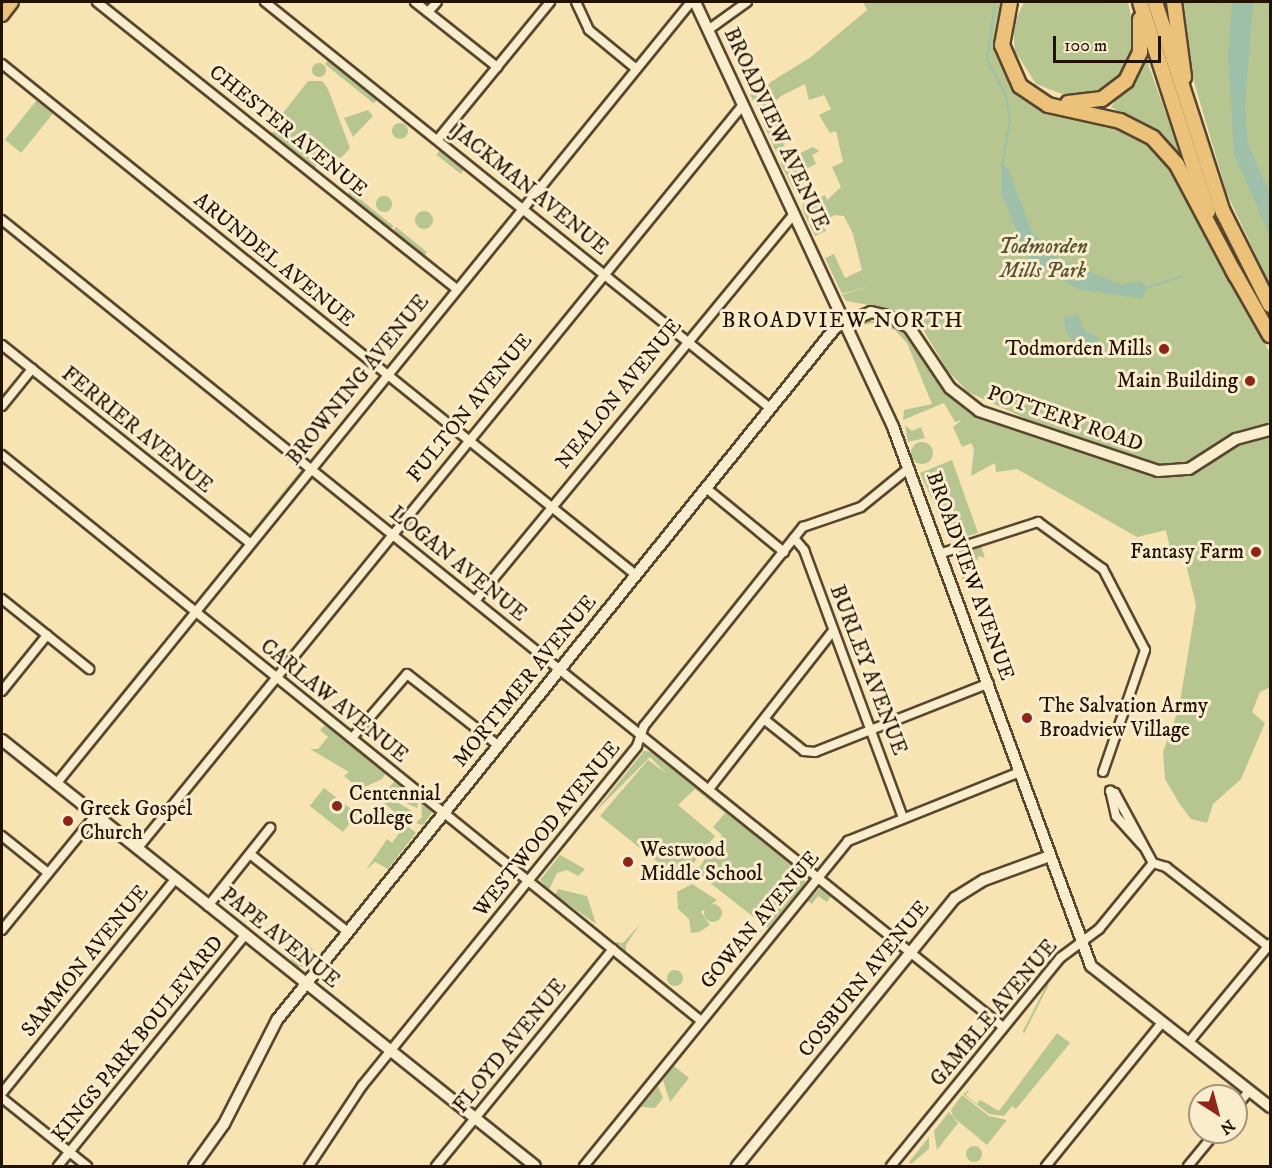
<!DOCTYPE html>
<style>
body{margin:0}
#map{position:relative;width:1272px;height:1168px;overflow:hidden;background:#f8e3b3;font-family:"IM FELL DW Pica",serif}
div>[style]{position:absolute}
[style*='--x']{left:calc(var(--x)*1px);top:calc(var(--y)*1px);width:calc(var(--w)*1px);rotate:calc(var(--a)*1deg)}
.green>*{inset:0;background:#b7c591;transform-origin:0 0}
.round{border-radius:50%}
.water>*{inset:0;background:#9ebfa8}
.stream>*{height:2px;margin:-1px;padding:0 1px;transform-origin:1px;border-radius:1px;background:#9ebfa8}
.roads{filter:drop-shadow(2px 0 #59462e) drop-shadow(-2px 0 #59462e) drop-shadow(0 2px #59462e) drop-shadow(0 -2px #59462e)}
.street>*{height:8px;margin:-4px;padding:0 4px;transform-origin:4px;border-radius:4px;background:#faedce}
.secondary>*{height:10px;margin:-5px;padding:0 5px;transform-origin:5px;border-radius:5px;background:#faedce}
.primary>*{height:12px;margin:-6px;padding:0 6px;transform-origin:6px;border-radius:6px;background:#ecc27a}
.highway>*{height:14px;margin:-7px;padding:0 7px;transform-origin:7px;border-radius:7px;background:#ecc27a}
.dots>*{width:16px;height:16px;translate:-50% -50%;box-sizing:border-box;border:3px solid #faedce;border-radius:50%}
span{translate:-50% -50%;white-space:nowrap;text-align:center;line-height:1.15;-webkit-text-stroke:6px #faedce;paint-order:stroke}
.street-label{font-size:21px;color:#241201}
.park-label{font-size:21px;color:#575133;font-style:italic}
.poi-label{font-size:21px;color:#241201}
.right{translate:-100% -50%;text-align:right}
.left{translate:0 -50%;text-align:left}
.neighbourhood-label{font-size:22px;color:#241201;letter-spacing:1.5px}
.frame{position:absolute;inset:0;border:3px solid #241201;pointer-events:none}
.north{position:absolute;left:1188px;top:1084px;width:60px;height:60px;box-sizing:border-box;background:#faedce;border:2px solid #a4957c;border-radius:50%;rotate:144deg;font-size:16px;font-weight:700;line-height:24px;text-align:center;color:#241201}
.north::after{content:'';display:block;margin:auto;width:21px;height:27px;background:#8f2418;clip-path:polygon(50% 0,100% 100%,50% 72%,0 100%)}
.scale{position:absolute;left:1053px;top:36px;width:108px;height:27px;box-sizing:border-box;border:3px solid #241201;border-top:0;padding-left:8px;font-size:18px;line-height:21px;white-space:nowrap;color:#241201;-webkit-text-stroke:4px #faedce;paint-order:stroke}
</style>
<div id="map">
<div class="green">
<i style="clip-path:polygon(863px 2px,1006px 2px,997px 36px,1010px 80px,1074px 118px,1123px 131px,1160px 153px,1270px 353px,1270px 687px,1260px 692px,1252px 712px,1265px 723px,1241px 779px,1213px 804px,1207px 823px,1191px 819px,1179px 803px,1165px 779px,1163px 752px,1179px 708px,1196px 605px,1185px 560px,1171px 553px,1166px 530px,1137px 537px,1017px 469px,996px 472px,995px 463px,971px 476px,974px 449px,971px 443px,962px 447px,953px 427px,962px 420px,955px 422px,944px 403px,903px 420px,904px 410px,932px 404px,907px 343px,895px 330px,873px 323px,861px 325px,863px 321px,888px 321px,903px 330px,941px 384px,979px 416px,1031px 436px,1033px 422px,968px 392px,948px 371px,922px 328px,903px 311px,846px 301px,842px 295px,870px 286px,842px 294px,825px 258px,834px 254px,845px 278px,862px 270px,853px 234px,844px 216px,835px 215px,822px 221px,826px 231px,815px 236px,809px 224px,832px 213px,808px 222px,802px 209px,807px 189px,816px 199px,825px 195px,827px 200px,841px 187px,832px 167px,843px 162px,836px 131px,830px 133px,819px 115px,831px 109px,824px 95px,809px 100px,805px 84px,781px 96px,763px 114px,750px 95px,811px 57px,867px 10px)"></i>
<i style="clip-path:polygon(1024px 2px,1128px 2px,1136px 39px,1120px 75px,1107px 87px,1070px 97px,1036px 84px,1015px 51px,1013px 26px)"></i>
<i style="clip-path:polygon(1179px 2px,1270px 2px,1270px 285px,1227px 194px,1187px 58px)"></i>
<i style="clip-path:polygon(1146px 58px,1180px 153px,1178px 158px,1154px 131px,1111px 107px)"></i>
<i style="left:328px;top:60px;width:63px;height:5px;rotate:39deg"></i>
<i class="round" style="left:312px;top:63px;width:14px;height:14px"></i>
<i style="clip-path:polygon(308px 81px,322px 81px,328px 89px,350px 148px,342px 157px,318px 162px,281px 129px,283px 113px)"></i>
<i style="left:37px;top:100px;width:21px;height:51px;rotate:39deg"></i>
<i style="clip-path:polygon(368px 110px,373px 116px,353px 137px,344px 118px)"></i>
<i style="clip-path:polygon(776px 117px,786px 125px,784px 146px,776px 152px,763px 123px)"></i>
<i class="round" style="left:392px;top:123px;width:16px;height:16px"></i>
<i style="clip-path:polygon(277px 131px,318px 165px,314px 168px,270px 133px)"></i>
<i style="clip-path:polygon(813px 147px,819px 151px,812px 155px,816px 164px,802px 171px,807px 183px,794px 190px,780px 163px)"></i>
<i style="left:440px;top:150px;width:31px;height:6px;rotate:38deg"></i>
<i style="clip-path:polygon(341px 160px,339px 178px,321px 164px,328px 161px)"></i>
<i style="left:350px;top:191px;width:56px;height:4px;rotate:39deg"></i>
<i class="round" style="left:376px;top:196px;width:16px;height:16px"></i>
<i class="round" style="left:415px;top:211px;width:18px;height:18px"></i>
<i style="left:396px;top:227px;width:40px;height:5px;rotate:39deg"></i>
<i style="clip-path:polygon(905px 425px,912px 431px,921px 427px,925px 438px,908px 442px)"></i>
<i class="round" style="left:911px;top:442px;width:22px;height:22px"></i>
<i style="clip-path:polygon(952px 460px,978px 533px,951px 541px,920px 473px)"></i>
<i style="clip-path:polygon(301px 470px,301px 472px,249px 535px,250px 533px)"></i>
<i style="clip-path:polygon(981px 546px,985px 558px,979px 556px,969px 574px,974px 577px,964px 586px,958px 557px)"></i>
<i style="clip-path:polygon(151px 655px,153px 657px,97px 723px,105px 713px)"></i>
<i style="clip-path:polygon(326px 724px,386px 773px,382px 779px,360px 789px,344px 776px,349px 772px,310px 749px,318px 749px,328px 737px,320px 730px)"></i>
<i style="clip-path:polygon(644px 751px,653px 752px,805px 874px,805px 883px,768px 928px,696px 872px,722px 835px,713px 827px,725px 813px,695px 789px,678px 805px,715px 836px,680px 880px,600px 816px,648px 760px,666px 773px,650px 757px,593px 814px)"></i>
<i style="clip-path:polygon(395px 781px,419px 800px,417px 808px,384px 793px)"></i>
<i style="left:324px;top:788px;width:42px;height:23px;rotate:38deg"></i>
<i style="clip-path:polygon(383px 794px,412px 811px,411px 816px,403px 819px,379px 799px)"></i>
<i style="clip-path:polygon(421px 802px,432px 812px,423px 825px,416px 823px,422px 817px)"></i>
<i style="clip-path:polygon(396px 817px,416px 833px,388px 869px,375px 862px,366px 870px,387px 839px,392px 843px,403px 828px)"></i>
<i style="clip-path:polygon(560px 855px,585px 869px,578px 876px,567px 870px,557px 873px,549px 890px,540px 880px)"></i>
<i style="clip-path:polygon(692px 884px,717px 900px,701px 912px,710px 925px,699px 932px,691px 933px,689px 919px,678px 909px,677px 892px)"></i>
<i style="clip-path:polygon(820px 888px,832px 895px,827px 902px,818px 896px,812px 904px,808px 901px)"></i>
<i style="clip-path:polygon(558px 889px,587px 896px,596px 924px,555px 895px)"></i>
<i class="round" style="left:704px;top:904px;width:18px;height:18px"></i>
<i style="clip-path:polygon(640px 924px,626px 945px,626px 952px,616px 942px,623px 943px)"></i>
<i class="round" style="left:290px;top:943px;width:24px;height:24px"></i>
<i style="clip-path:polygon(1055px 954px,1057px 955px,1004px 1017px)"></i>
<i class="round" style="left:667px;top:970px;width:16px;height:16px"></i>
<i style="left:1047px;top:984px;width:2px;height:54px;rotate:27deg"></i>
<i style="clip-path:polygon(1057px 1033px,1070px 1043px,1016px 1109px,1012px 1106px,1004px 1116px,989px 1114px,963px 1094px,970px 1089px,966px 1095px,977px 1104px,980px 1100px,999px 1111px)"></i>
<i style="clip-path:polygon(674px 1066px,689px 1078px,670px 1102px,663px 1080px)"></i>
<i style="clip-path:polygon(658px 1086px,663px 1098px,655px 1108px,641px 1107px)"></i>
<i style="clip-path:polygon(962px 1095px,989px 1116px,1007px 1120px,987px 1145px,953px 1117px,951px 1110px)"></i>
<i style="clip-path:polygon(949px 1112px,958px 1123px,937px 1150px,934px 1131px)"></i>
<i style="clip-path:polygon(929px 1137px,929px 1149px,911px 1164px,909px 1162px)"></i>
<i class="round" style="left:966px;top:1146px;width:16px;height:16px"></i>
</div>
<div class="water">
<i style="clip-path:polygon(1232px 2px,1253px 2px,1245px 105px,1248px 145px,1270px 194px,1270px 236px,1234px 154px,1228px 55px)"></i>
<i style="clip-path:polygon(1002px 165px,1008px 169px,1033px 234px,1060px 260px,1122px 285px,1140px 281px,1146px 285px,1143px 299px,1077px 289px,1028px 258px,1002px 195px)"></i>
<i style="clip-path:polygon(1077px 314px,1085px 331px,1098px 337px,1099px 345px,1090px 348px,1069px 338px,1063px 319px)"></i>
</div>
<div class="stream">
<i style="--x:995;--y:2;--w:59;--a:97.9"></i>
<i style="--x:987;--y:60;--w:40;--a:62"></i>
<i style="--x:1006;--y:95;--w:24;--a:81"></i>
<i style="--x:1010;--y:119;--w:49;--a:99.5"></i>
<i style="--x:1143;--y:289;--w:42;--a:-18"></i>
</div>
<div class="roads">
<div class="street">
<i style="--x:97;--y:2;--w:458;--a:38.6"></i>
<i style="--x:265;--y:2;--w:648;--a:38.8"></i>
<i style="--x:415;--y:2;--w:105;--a:38.4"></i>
<i style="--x:576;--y:2;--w:31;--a:65"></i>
<i style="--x:589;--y:30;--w:58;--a:39.4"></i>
<i style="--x:428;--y:12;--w:13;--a:-48"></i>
<i style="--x:708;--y:30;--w:48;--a:-35.7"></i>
<i style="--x:2;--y:64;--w:814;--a:38.87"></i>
<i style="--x:438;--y:139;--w:177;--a:-50.7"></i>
<i style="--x:2;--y:220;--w:1286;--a:38.88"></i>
<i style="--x:2;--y:345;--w:317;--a:38.6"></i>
<i style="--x:2;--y:406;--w:48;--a:-51"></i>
<i style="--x:2;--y:455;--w:898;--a:38.99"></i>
<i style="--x:706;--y:488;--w:101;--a:39.4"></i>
<i style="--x:794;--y:538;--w:16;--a:50"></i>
<i style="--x:804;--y:550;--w:285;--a:69.7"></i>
<i style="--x:942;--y:553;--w:101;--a:-17.9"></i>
<i style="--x:1038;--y:522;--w:80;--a:35.9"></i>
<i style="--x:1103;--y:569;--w:91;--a:62.6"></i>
<i style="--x:1145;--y:650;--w:129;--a:109"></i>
<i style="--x:2;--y:599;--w:112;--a:38.8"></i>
<i style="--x:475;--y:601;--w:502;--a:-50.5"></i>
<i style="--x:2;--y:691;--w:72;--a:-51.2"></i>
<i style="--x:765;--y:720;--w:50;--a:38.5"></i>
<i style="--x:804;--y:751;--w:11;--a:5"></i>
<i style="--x:815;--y:752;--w:187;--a:-21.6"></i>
<i style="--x:352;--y:738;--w:84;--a:-49.3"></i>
<i style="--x:407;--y:674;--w:115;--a:38"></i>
<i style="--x:56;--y:784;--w:1007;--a:-50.92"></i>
<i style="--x:709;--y:789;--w:201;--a:-51.9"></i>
<i style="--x:2;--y:836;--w:59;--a:38.8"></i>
<i style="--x:1143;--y:846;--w:40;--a:-132"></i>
<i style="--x:1116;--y:816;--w:26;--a:-103"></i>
<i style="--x:1110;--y:791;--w:5;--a:22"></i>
<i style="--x:1115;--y:793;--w:80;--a:61.5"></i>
<i style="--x:137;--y:849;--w:960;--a:-50.84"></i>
<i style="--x:250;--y:854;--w:125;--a:38.5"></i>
<i style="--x:1153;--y:863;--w:14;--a:17"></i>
<i style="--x:1166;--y:867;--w:132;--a:37.9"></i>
<i style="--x:208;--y:906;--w:100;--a:-51.5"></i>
<i style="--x:2;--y:930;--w:147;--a:-50.8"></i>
<i style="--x:1188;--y:1043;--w:129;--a:-50.4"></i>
<i style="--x:2;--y:1093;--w:275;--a:-51"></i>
<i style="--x:2;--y:1098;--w:109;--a:38.7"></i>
<i style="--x:1236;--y:1107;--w:21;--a:-51"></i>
<i style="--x:58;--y:1166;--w:297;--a:-51"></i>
<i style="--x:309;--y:1166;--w:96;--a:-56.5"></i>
<i style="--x:362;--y:1086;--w:437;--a:-51"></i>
<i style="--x:637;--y:746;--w:21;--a:-71"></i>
<i style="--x:644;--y:726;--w:255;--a:-51.4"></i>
<i style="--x:803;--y:527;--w:61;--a:-19"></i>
<i style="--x:861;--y:507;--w:62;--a:-39.1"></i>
<i style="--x:436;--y:1166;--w:280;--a:-50.8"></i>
<i style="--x:584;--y:1166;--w:419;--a:-50.9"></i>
<i style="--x:848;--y:841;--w:185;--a:-21.9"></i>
<i style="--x:891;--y:1166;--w:268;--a:-50.9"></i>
<i style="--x:1060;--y:958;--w:49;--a:-36.6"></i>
<i style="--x:1099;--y:929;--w:85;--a:-50.7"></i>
<i style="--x:1046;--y:1166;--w:183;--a:-51"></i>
<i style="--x:1188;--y:1166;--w:44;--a:-50.5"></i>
</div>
<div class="secondary">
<i style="--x:695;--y:2;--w:469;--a:65"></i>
<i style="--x:893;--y:427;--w:574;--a:69.83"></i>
<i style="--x:1091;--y:966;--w:228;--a:38.2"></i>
<i style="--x:2;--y:740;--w:682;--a:38.63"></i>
<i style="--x:194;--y:1166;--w:52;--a:-54.5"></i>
<i style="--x:224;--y:1124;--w:117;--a:-63"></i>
<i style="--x:277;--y:1020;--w:890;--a:-51.11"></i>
<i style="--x:836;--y:327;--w:38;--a:-23"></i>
<i style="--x:871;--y:312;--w:17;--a:13"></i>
<i style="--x:888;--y:316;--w:24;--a:28"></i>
<i style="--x:909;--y:327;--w:73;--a:56.1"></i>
<i style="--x:950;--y:388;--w:37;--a:38"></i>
<i style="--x:979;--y:411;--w:189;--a:18.5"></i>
<i style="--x:1158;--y:471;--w:31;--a:-4"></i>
<i style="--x:1189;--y:469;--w:56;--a:-32.6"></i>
<i style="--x:1236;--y:439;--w:35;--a:-15"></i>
<i style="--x:737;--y:1166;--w:345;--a:-50.9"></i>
<i style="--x:955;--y:898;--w:34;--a:-32"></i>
<i style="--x:984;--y:880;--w:70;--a:-20"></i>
</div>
<div class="primary">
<i style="--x:2;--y:15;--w:16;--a:-52"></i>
</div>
<div class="highway">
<i style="--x:1010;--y:2;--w:44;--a:100.5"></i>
<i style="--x:1002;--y:45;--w:45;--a:66.3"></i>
<i style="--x:1020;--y:86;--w:34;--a:34"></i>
<i style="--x:1048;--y:105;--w:74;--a:12.5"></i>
<i style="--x:1120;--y:121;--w:37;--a:27"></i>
<i style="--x:1153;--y:138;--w:36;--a:48"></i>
<i style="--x:1177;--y:165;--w:126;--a:62"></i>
<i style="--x:1140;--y:2;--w:220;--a:72"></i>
<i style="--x:1155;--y:2;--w:221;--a:72.1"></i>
<i style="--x:1223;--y:212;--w:104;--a:63.2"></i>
<i style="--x:1174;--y:2;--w:76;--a:82.4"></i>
<i style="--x:1068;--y:103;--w:34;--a:-7"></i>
<i style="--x:1102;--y:99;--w:30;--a:-37"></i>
<i style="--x:1126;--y:81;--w:32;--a:-64"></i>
<i style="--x:1140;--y:52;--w:33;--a:-90"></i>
<i style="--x:1233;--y:270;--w:75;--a:60.4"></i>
</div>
</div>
<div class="dots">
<i style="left:1164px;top:349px;background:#8f2418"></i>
<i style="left:1250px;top:381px;background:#8f2418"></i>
<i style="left:1256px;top:552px;background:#8f2418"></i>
<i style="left:1027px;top:718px;background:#8f2418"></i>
<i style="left:337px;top:806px;background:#8f2418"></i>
<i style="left:68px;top:821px;background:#8f2418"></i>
<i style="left:628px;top:862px;background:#8f2418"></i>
</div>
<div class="street-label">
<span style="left:776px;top:129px;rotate:65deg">BROADVIEW AVENUE</span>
<span style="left:288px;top:131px;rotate:39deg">CHESTER AVENUE</span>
<span style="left:530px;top:190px;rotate:39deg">JACKMAN AVENUE</span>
<span style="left:274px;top:260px;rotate:39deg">ARUNDEL AVENUE</span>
<span style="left:358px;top:380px;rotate:-51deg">BROWNING AVENUE</span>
<span style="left:619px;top:394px;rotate:-51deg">NEALON AVENUE</span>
<span style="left:470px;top:408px;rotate:-51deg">FULTON AVENUE</span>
<span style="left:1065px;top:419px;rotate:19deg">POTTERY ROAD</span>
<span style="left:137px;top:430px;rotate:39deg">FERRIER AVENUE</span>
<span style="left:458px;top:564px;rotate:39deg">LOGAN AVENUE</span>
<span style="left:970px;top:576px;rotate:70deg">BROADVIEW AVENUE</span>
<span style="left:868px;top:670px;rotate:69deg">BURLEY AVENUE</span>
<span style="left:525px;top:681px;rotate:-51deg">MORTIMER AVENUE</span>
<span style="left:334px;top:701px;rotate:39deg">CARLAW AVENUE</span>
<span style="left:547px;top:829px;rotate:-51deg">WESTWOOD AVENUE</span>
<span style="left:760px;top:920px;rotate:-50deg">GOWAN AVENUE</span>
<span style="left:280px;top:938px;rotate:39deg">PAPE AVENUE</span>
<span style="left:85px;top:961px;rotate:-51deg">SAMMON AVENUE</span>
<span style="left:864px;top:979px;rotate:-51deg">COSBURN AVENUE</span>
<span style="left:994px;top:1013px;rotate:-50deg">GAMBLE AVENUE</span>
<span style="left:138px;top:1039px;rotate:-51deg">KINGS PARK BOULEVARD</span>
<span style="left:510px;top:1046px;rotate:-51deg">FLOYD AVENUE</span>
</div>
<div class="park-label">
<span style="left:1043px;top:259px">Todmorden<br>Mills Park</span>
</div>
<div class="poi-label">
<span class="right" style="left:1152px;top:349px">Todmorden Mills</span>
<span class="right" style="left:1238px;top:381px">Main Building</span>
<span class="right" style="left:1244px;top:552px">Fantasy Farm</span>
<span class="left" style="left:1039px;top:718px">The Salvation Army<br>Broadview Village</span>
<span class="left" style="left:349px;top:806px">Centennial<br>College</span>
<span class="left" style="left:80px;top:821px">Greek Gospel<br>Church</span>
<span class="left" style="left:640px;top:862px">Westwood<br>Middle School</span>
</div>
<div class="neighbourhood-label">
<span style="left:843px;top:321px">BROADVIEW NORTH</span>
</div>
<div class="frame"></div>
<div class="north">N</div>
<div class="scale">100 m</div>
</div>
